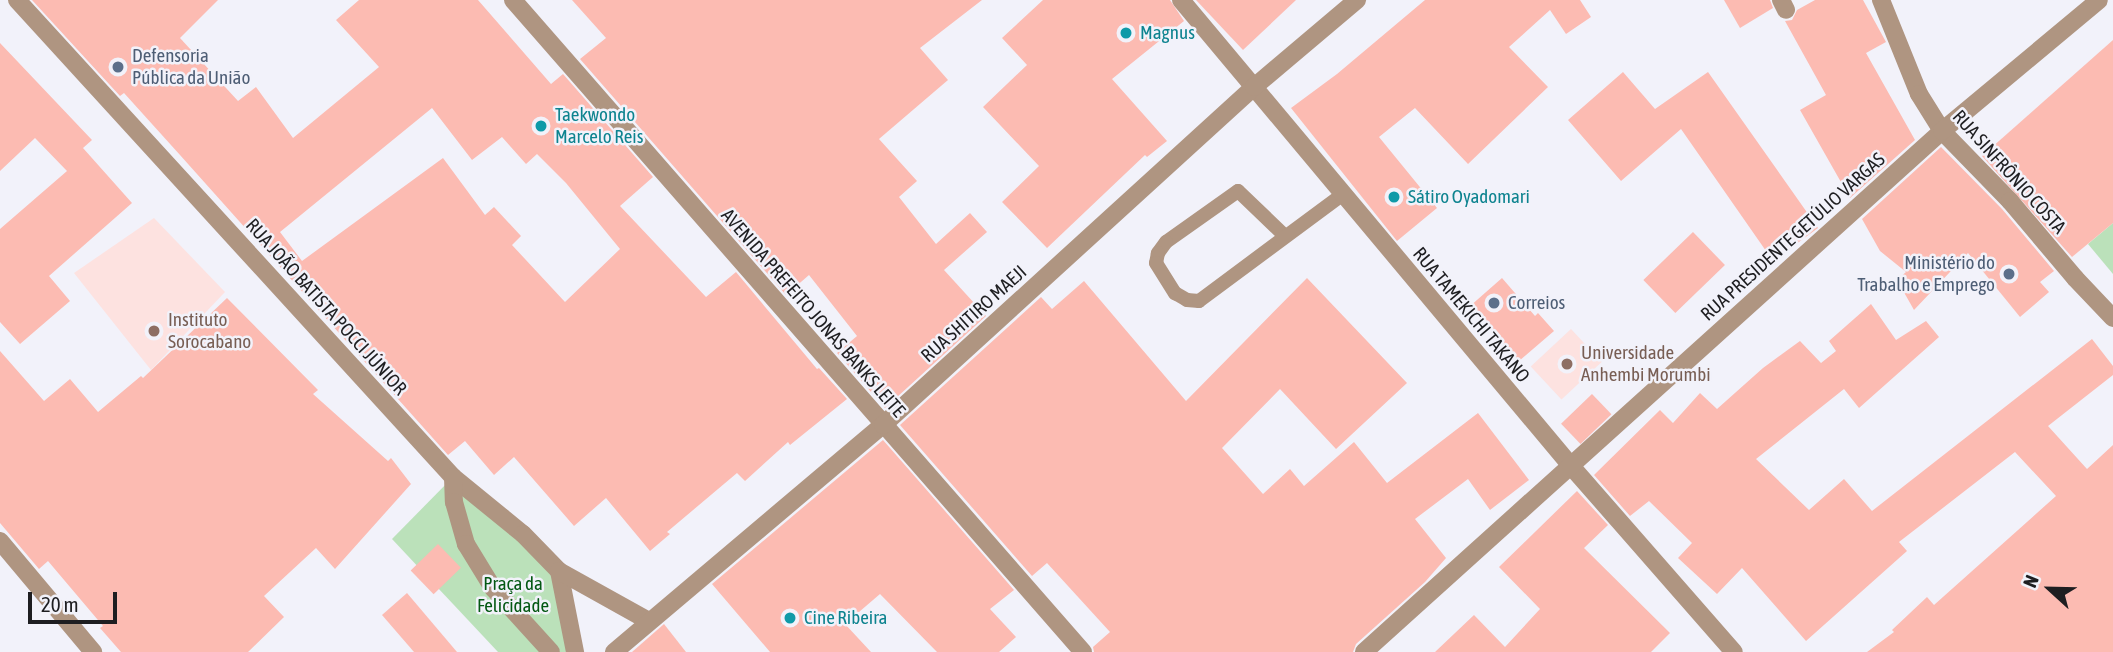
<!DOCTYPE html>
<meta charset="utf-8">
<style>
body{margin:0}
#map{position:relative;width:2113px;height:652px;overflow:hidden;background:#f2f2fa;font-family:"Asap Condensed",sans-serif}
div>[style]{position:absolute}
[style*='--x']{left:calc(var(--x)*1px);top:calc(var(--y)*1px);width:calc(var(--w)*1px);rotate:calc(var(--a)*1deg)}
.education>*{inset:0;background:#fde2e0;transform-origin:0 0}
.green>*{inset:0;background:#bbe1ba}
.building>*{inset:0;background:#fcbbb2;transform-origin:0 0}
.lane>*{height:14px;margin:-7px;padding:0 7px;transform-origin:7px;border-radius:7px;background:#af9581}
.street>*{height:18px;margin:-9px;padding:0 9px;transform-origin:9px;border-radius:9px;background:#af9581}
.dots>*{width:19px;height:19px;translate:-50% -50%;box-sizing:border-box;border:4px solid #f2f2fa;border-radius:50%}
span{translate:-50% -50%;white-space:nowrap;text-align:center;line-height:1.15;-webkit-text-stroke:5px #f2f2fa;paint-order:stroke}
.culture-label{font-size:19px;color:#0d838f}
.left{translate:0 -50%;text-align:left}
.service-label{font-size:19px;color:#4e5e75}
.right{translate:-100% -50%;text-align:right}
.street-label{font-size:19px;color:#1e1e21}
.education-label{font-size:19px;color:#785e54}
.park-label{font-size:19px;color:#045813}
.north{position:absolute;left:2015px;top:554px;width:70px;height:70px;-webkit-text-stroke:5px #f2f2fa;paint-order:stroke;rotate:292deg;font-size:19px;font-weight:700;line-height:28px;text-align:center;color:#1e1e21}
.north::after{content:'';display:block;margin:auto;width:24px;height:32px;background:#1e1e21;clip-path:polygon(50% 0,100% 100%,50% 72%,0 100%)}
.scale{position:absolute;left:28px;top:592px;width:89px;height:32px;box-sizing:border-box;border:4px solid #1e1e21;border-top:0;padding-left:9px;font-size:21px;line-height:24px;white-space:nowrap;color:#1e1e21;-webkit-text-stroke:5px #f2f2fa;paint-order:stroke}
</style>
<div id="map">
<div class="education">
<i style="clip-path:polygon(154px 218px,225px 292px,151px 370px,74px 273px)"></i>
<i style="left:1571px;top:329px;width:45px;height:55px;rotate:47deg"></i>
</div>
<div class="green">
<i style="clip-path:polygon(2113px 223px,2113px 274px,2088px 244px)"></i>
<i style="clip-path:polygon(453px 477px,559px 571px,575px 652px,498px 652px,392px 539px)"></i>
</div>
<div class="building">
<i style="clip-path:polygon(evenodd,32px 0,218px 0,180px 38px,238px 101px,256px 87px,293px 138px,379px 67px,336px 20px,359px 0,478px 0,551px 84px,563px 74px,653px 177px,620px 206px,706px 297px,736px 272px,817px 369px,819px 368px,847px 399px,790px 445px,788px 442px,745px 481px,737px 473px,667px 532px,670px 534px,650px 551px,606px 498px,574px 526px,514px 457px,494px 475px,465px 441px,448px 455px,180px 155px,124px 93px,120px 96px,32px 0,432px 108px,472px 160px,502px 137px,526px 164px,537px 154px,566px 183px,620px 249px,565px 302px,512px 245px,521px 236px,494px 207px,485px 215px,443px 158px,302px 261px,280px 232px,432px 108px)"></i>
<i style="clip-path:polygon(572px 0,982px 0,920px 48px,948px 80px,879px 139px,917px 181px,899px 197px,936px 244px,970px 213px,987px 232px,944px 270px,986px 316px,885px 408px,837px 353px,857px 336px,809px 275px,786px 295px,580px 59px,606px 38px)"></i>
<i style="clip-path:polygon(1043px 0,1170px 0,1184px 21px,1112px 79px,1167px 141px,1147px 157px,1145px 155px,1047px 248px,1002px 202px,1039px 166px,983px 107px,1027px 65px,1002px 38px)"></i>
<i style="clip-path:polygon(1196px 0,1296px 0,1243px 50px)"></i>
<i style="clip-path:polygon(1425px 0,1580px 0,1591px 17px,1566px 34px,1550px 10px,1509px 47px,1548px 87px,1468px 164px,1415px 108px,1379px 137px,1437px 208px,1397px 241px,1291px 108px,1337px 74px)"></i>
<i style="clip-path:polygon(1724px 0,1770px 0,1773px 8px,1740px 28px)"></i>
<i style="clip-path:polygon(1815px 0,1863px 0,1886px 42px,1866px 53px,1915px 140px,1850px 198px,1800px 110px,1826px 95px,1785px 21px,1792px 20px,1797px 10px)"></i>
<i style="clip-path:polygon(2113px 40px,2113px 223px,2072px 257px,1982px 156px)"></i>
<i style="clip-path:polygon(0 43px,92px 140px,83px 148px,132px 203px,49px 276px,70px 301px,20px 344px,0 322px,0 229px,67px 171px,35px 138px,0 171px)"></i>
<i style="clip-path:polygon(1623px 72px,1655px 109px,1708px 72px,1818px 228px,1773px 261px,1681px 129px,1621px 181px,1568px 120px)"></i>
<i style="clip-path:polygon(1941px 147px,2002px 209px,2054px 271px,2040px 282px,2049px 292px,2020px 317px,1968px 253px,1914px 310px,1897px 280px,1906px 272px,1880px 251px,1862px 219px)"></i>
<i style="left:1693px;top:232px;width:46px;height:69px;rotate:46deg"></i>
<i style="clip-path:polygon(1307px 278px,1407px 383px,1336px 449px,1280px 389px,1222px 448px,1263px 494px,1290px 469px,1304px 486px,1354px 442px,1387px 483px,1478px 413px,1529px 480px,1490px 510px,1468px 479px,1415px 519px,1446px 558px,1425px 582px,1356px 644px,1353px 652px,1094px 652px,1093px 647px,1110px 632px,1047px 563px,1032px 576px,900px 425px,1041px 297px,1052px 309px,1084px 281px,1186px 401px)"></i>
<i style="clip-path:polygon(1502px 278px,1535px 316px,1538px 313px,1554px 331px,1519px 361px,1469px 307px)"></i>
<i style="clip-path:polygon(227px 298px,318px 390px,313px 394px,388px 461px,391px 458px,411px 484px,335px 569px,316px 548px,264px 596px,284px 617px,248px 652px,121px 652px,100px 628px,103px 626px,48px 561px,39px 569px,0 523px,0 351px,44px 401px,70px 379px,98px 412px,141px 376px,143px 378px)"></i>
<i style="clip-path:polygon(1871px 304px,1896px 340px,1926px 321px,1939px 337px,1859px 408px,1844px 389px,1756px 459px,1809px 510px,1844px 479px,1872px 511px,2092px 339px,2113px 366px,2113px 375px,2048px 426px,2087px 469px,2113px 445px,2113px 652px,1867px 652px,1894px 632px,1892px 630px,1927px 597px,1934px 605px,2056px 496px,2015px 452px,1899px 542px,1907px 551px,1806px 641px,1742px 568px,1717px 594px,1678px 558px,1692px 543px,1649px 501px,1630px 516px,1594px 475px,1660px 410px,1673px 423px,1700px 393px,1717px 409px,1763px 368px,1800px 341px,1821px 363px,1836px 351px,1829px 341px)"></i>
<i style="left:1592px;top:394px;width:28px;height:43px;rotate:46deg"></i>
<i style="clip-path:polygon(883px 440px,1014px 590px,990px 609px,1016px 637px,999px 652px,937px 652px,880px 594px,845px 624px,871px 652px,770px 652px,712px 584px)"></i>
<i style="clip-path:polygon(1577px 491px,1608px 525px,1584px 548px,1670px 633px,1651px 652px,1435px 652px,1474px 615px,1505px 647px,1540px 609px,1499px 567px)"></i>
<i style="left:438px;top:544px;width:33px;height:38px;rotate:46deg"></i>
<i style="clip-path:polygon(407px 593px,457px 652px,414px 652px,382px 615px)"></i>
<i style="clip-path:polygon(664px 624px,686px 652px,632px 652px)"></i>
</div>
<div class="lane">
<i style="--x:1285;--y:236;--w:65;--a:-136.2"></i>
<i style="--x:1238;--y:191;--w:88;--a:144.7"></i>
<i style="--x:1166;--y:242;--w:14;--a:126"></i>
<i style="--x:1158;--y:253;--w:10;--a:101"></i>
<i style="--x:1156;--y:263;--w:36;--a:58"></i>
<i style="--x:1175;--y:293;--w:14;--a:30"></i>
<i style="--x:1187;--y:300;--w:12;--a:5"></i>
<i style="--x:1199;--y:301;--w:179;--a:-36.6"></i>
</div>
<div class="street">
<i style="--x:17;--y:0;--w:646;--a:47.57"></i>
<i style="--x:453;--y:477;--w:90;--a:39.2"></i>
<i style="--x:523;--y:534;--w:52;--a:45.8"></i>
<i style="--x:559;--y:571;--w:83;--a:78.8"></i>
<i style="--x:513;--y:0;--w:866;--a:48.84"></i>
<i style="--x:1181;--y:0;--w:608;--a:50.07"></i>
<i style="--x:1571;--y:466;--w:247;--a:48.8"></i>
<i style="--x:1781;--y:0;--w:11;--a:63"></i>
<i style="--x:1881;--y:0;--w:101;--a:68"></i>
<i style="--x:1919;--y:94;--w:44;--a:58.1"></i>
<i style="--x:1942;--y:131;--w:98;--a:45.8"></i>
<i style="--x:2010;--y:201;--w:101;--a:49.8"></i>
<i style="--x:2075;--y:278;--w:55;--a:46.5"></i>
<i style="--x:453;--y:477;--w:25;--a:88"></i>
<i style="--x:454;--y:502;--w:44;--a:74.1"></i>
<i style="--x:466;--y:544;--w:52;--a:58.5"></i>
<i style="--x:493;--y:588;--w:86;--a:47.8"></i>
<i style="--x:0;--y:541;--w:145;--a:50"></i>
<i style="--x:559;--y:571;--w:103;--a:29.1"></i>
<i style="--x:614;--y:652;--w:352;--a:-40.2"></i>
<i style="--x:883;--y:425;--w:502;--a:-42.34"></i>
<i style="--x:1254;--y:87;--w:135;--a:-40.2"></i>
<i style="--x:1364;--y:652;--w:778;--a:-42.03"></i>
<i style="--x:1942;--y:131;--w:204;--a:-39.8"></i>
</div>
<div class="dots">
<i style="left:1126px;top:33px;background:#0f9aa8"></i>
<i style="left:118px;top:67px;background:#5c6f8a"></i>
<i style="left:541px;top:126px;background:#0f9aa8"></i>
<i style="left:1394px;top:197px;background:#0f9aa8"></i>
<i style="left:2009px;top:274px;background:#5c6f8a"></i>
<i style="left:1494px;top:303px;background:#5c6f8a"></i>
<i style="left:154px;top:331px;background:#8d6e63"></i>
<i style="left:1567px;top:364px;background:#8d6e63"></i>
<i style="left:790px;top:618px;background:#0f9aa8"></i>
</div>
<div class="culture-label">
<span class="left" style="left:1140px;top:33px">Magnus</span>
<span class="left" style="left:555px;top:126px">Taekwondo<br>Marcelo Reis</span>
<span class="left" style="left:1408px;top:197px">Sátiro Oyadomari</span>
<span class="left" style="left:804px;top:618px">Cine Ribeira</span>
</div>
<div class="service-label">
<span class="left" style="left:132px;top:67px">Defensoria<br>Pública da União</span>
<span class="right" style="left:1995px;top:274px">Ministério do<br>Trabalho e Emprego</span>
<span class="left" style="left:1508px;top:303px">Correios</span>
</div>
<div class="street-label">
<span style="left:2009px;top:172px;rotate:48deg">RUA SINFRÔNIO COSTA</span>
<span style="left:1793px;top:237px;rotate:-42deg">RUA PRESIDENTE GETÚLIO VARGAS</span>
<span style="left:326px;top:307px;rotate:48deg">RUA JOÃO BATISTA POCCI JÚNIOR</span>
<span style="left:813px;top:313px;rotate:49deg">AVENIDA PREFEITO JONAS BANKS LEITE</span>
<span style="left:974px;top:314px;rotate:-42deg">RUA SHITIRO MAEJI</span>
<span style="left:1471px;top:315px;rotate:50deg">RUA TAMEKICHI TAKANO</span>
</div>
<div class="education-label">
<span class="left" style="left:168px;top:331px">Instituto<br>Sorocabano</span>
<span class="left" style="left:1581px;top:364px">Universidade<br>Anhembi Morumbi</span>
</div>
<div class="park-label">
<span style="left:513px;top:595px">Praça da<br>Felicidade</span>
</div>
<div class="north">N</div>
<div class="scale">20 m</div>
</div>
